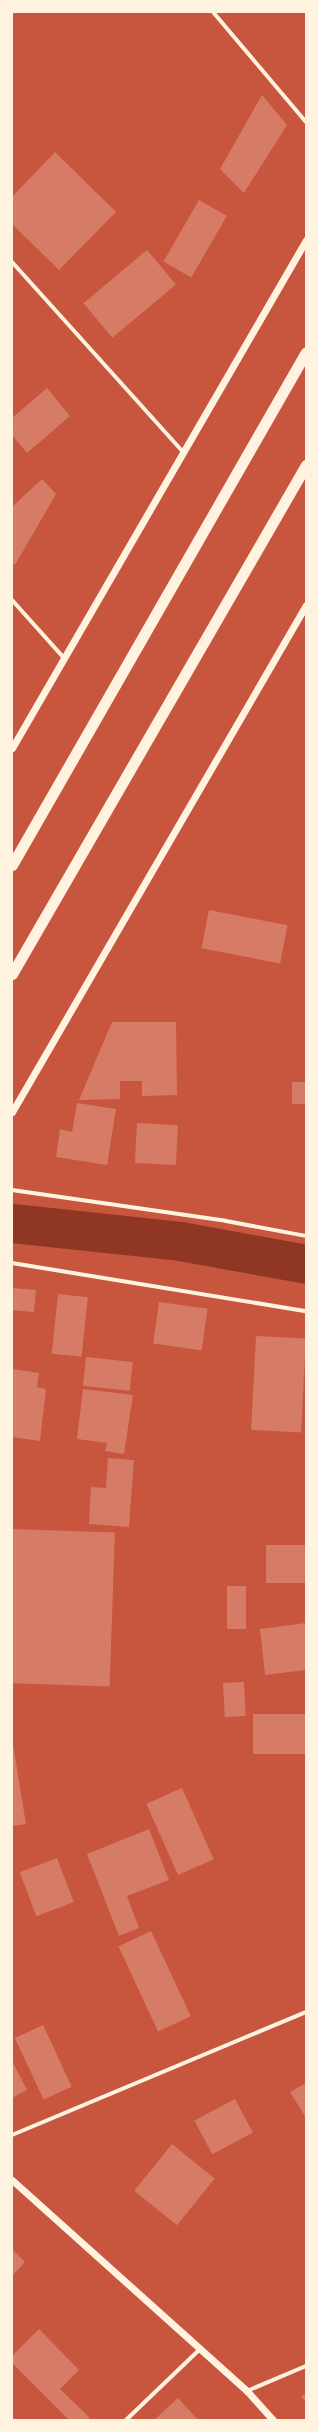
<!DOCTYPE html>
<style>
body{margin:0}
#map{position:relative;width:318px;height:2432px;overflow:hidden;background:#c8553d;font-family:Overpass,sans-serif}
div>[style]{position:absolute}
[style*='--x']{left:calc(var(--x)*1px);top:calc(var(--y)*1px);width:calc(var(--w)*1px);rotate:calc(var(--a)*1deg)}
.canal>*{height:39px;margin:-19.5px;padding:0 19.5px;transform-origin:19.5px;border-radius:19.5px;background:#8f3625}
.building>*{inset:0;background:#d67c66;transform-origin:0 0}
.minor>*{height:4px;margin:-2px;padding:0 2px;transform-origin:2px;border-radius:2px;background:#fff3e0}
.tertiary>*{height:7px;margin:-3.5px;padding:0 3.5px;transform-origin:3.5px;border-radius:3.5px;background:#fff3e0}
.trunk>*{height:11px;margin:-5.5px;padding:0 5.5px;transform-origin:5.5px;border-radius:5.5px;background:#fff3e0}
span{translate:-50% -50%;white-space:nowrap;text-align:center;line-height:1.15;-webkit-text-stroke:4px #fff3e0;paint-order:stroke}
.frame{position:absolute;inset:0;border:13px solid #fff3e0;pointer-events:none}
</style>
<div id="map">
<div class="canal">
<i style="--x:12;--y:1223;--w:169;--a:6.1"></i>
<i style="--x:180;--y:1241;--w:128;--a:10.3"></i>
</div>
<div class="building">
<i style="clip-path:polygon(262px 95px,287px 125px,244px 193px,220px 169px)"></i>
<i style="clip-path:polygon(55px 152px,116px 212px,59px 270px,12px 224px,12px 197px)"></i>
<i style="left:199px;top:200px;width:32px;height:71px;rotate:30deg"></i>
<i style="left:147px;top:250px;width:45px;height:83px;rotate:50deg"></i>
<i style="clip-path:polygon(47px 388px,70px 416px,27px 453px,12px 435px,12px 418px)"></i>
<i style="clip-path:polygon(42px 479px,56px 494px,15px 565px,12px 562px,12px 507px)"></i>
<i style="left:209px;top:910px;width:80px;height:39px;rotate:11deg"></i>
<i style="clip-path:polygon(112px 1022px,176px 1022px,177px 1095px,142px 1096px,142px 1081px,120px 1081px,120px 1099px,79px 1100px)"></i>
<i style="left:306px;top:1082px;width:22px;height:14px;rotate:90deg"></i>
<i style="clip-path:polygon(77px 1103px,116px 1109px,107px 1165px,56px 1157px,60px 1129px,72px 1132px)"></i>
<i style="left:137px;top:1123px;width:41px;height:40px;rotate:3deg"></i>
<i style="left:12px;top:1288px;width:24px;height:22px;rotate:5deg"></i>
<i style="left:58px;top:1294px;width:30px;height:60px;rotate:6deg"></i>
<i style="left:159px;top:1302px;width:49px;height:42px;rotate:8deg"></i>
<i style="left:256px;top:1336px;width:50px;height:94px;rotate:3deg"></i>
<i style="left:86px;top:1357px;width:47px;height:29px;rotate:6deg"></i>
<i style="clip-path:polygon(12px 1369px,39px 1373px,37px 1387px,46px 1389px,40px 1441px,12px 1437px)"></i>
<i style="clip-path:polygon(83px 1389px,133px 1395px,124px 1454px,105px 1451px,107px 1443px,77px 1439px)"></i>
<i style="clip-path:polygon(108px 1458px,134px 1460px,129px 1527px,89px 1524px,91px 1487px,106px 1488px)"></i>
<i style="left:12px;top:1529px;width:103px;height:154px;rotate:2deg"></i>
<i style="left:266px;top:1545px;width:40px;height:38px"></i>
<i style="left:227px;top:1586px;width:19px;height:43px"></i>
<i style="clip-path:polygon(306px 1623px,306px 1670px,265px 1675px,260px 1629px)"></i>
<i style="left:244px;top:1682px;width:34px;height:21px;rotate:87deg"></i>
<i style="left:306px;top:1714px;width:40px;height:53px;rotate:90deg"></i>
<i style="clip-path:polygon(12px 1738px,26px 1824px,12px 1826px)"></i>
<i style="left:182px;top:1788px;width:78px;height:39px;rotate:66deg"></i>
<i style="clip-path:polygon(149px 1829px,169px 1880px,127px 1896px,139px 1928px,119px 1936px,87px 1854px)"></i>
<i style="left:57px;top:1858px;width:47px;height:40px;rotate:69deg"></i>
<i style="left:151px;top:1931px;width:94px;height:36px;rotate:65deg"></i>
<i style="left:43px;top:2025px;width:68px;height:31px;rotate:65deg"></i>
<i style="clip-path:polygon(12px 2061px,27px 2090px,12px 2098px)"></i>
<i style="clip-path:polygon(306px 2083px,306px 2118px,290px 2092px)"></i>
<i style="left:235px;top:2099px;width:38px;height:46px;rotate:62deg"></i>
<i style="left:172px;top:2144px;width:55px;height:60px;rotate:39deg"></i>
<i style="clip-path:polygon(12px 2249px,25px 2262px,12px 2276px)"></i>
<i style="clip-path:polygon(39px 2329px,79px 2370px,60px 2389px,90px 2418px,87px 2420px,69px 2420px,12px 2363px,12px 2356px)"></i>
<i style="clip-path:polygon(306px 2394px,306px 2402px,301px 2396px)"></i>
<i style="clip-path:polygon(178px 2398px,198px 2420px,154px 2420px)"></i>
</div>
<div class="minor">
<i style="--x:213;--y:12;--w:144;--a:49.8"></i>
<i style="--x:12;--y:262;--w:256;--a:48"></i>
<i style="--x:12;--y:600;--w:78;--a:48.1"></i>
<i style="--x:12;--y:1190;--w:216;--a:8.2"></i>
<i style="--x:226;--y:1221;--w:81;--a:10.6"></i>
<i style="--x:12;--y:1263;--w:298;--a:9.3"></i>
<i style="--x:12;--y:2135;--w:319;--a:-22.7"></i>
<i style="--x:247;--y:2391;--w:64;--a:-23"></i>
<i style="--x:126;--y:2420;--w:103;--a:-43.8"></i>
</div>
<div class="tertiary">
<i style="--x:12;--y:748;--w:587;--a:-59.94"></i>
<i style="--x:12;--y:1112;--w:586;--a:-59.89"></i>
<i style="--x:12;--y:2180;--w:316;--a:41.9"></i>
<i style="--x:247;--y:2391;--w:39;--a:48"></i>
</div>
<div class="trunk">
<i style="--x:12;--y:865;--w:591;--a:-60.18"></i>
<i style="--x:12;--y:974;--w:588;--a:-59.99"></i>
</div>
<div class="frame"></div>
</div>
